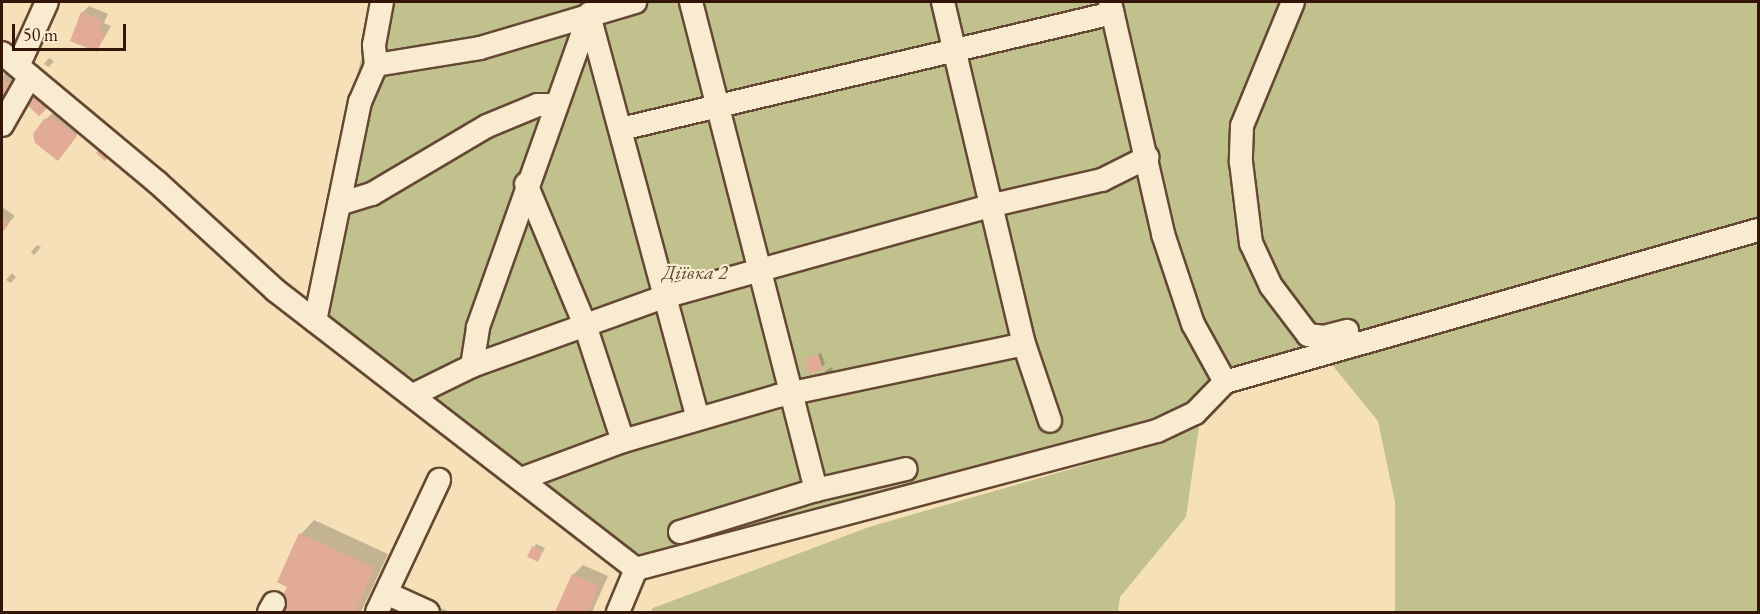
<!DOCTYPE html>
<meta charset="utf-8">
<style>
body{margin:0}
#map{position:relative;width:1760px;height:614px;overflow:hidden;background:#f6e0b7;font-family:"EB Garamond",serif}
div>[style]{position:absolute}
[style*='--x']{left:calc(var(--x)*1px);top:calc(var(--y)*1px);width:calc(var(--w)*1px);rotate:calc(var(--a)*1deg)}
.green>*{inset:0;background:#c0c18c}
.shadow>*{inset:0;background:#0003}
.building>*{inset:0;background:#e2ab95;transform-origin:0 0}
.roads{filter:drop-shadow(2px 0 #644833) drop-shadow(-2px 0 #644833) drop-shadow(0 2px #644833) drop-shadow(0 -2px #644833)}
.minor>*{height:22px;margin:-11px;padding:0 11px;transform-origin:11px;border-radius:11px;background:#f9ebd0}
span{translate:-50% -50%;white-space:nowrap;text-align:center;line-height:1.15;-webkit-text-stroke:4.5px #f9ebd0;paint-order:stroke}
.park-label{font-size:20px;color:#5d492f;font-style:italic}
.frame{position:absolute;inset:0;border:3px solid #331607;pointer-events:none}
.scale{position:absolute;left:12px;top:24px;width:114px;height:27px;box-sizing:border-box;border:3px solid #331607;border-top:0;padding-left:8px;font-size:18px;line-height:21px;white-space:nowrap;color:#331607;-webkit-text-stroke:4px #f9ebd0;paint-order:stroke}
</style>
<div id="map">
<div class="green">
<i style="clip-path:polygon(373px 2px,1758px 2px,1758px 228px,1246px 368px,1227px 366px,1201px 401px,1156px 424px,647px 563px,618px 551px,308px 305px)"></i>
<i style="clip-path:polygon(1758px 236px,1758px 612px,1395px 612px,1395px 502px,1378px 421px,1324px 355px)"></i>
<i style="clip-path:polygon(1200px 420px,1186px 517px,1120px 597px,1118px 612px,650px 612px,653px 608px,869px 527px,1168px 441px)"></i>
</div>
<div class="shadow">
<i style="clip-path:polygon(89px 6px,108px 14px,104px 23px,111px 26px,97px 50px,82px 13px)"></i>
<i style="clip-path:polygon(49px 58px,54px 61px,49px 67px,44px 64px)"></i>
<i style="clip-path:polygon(6px 72px,18px 77px,2px 100px,2px 76px)"></i>
<i style="clip-path:polygon(56px 110px,85px 125px,57px 159px,45px 120px)"></i>
<i style="clip-path:polygon(2px 207px,15px 216px,3px 229px,2px 228px)"></i>
<i style="clip-path:polygon(37px 245px,41px 247px,34px 255px,31px 252px)"></i>
<i style="clip-path:polygon(12px 273px,16px 277px,11px 283px,6px 280px)"></i>
<i style="clip-path:polygon(821px 353px,825px 364px,822px 367px,807px 359px)"></i>
<i style="clip-path:polygon(832px 367px,834px 375px,827px 379px,825px 371px)"></i>
<i style="clip-path:polygon(314px 520px,388px 554px,361px 612px,277px 612px,289px 586px,279px 581px,301px 534px)"></i>
<i style="clip-path:polygon(536px 544px,545px 548px,538px 560px,534px 547px)"></i>
<i style="clip-path:polygon(583px 565px,608px 576px,592px 612px,557px 612px,573px 575px)"></i>
<i style="clip-path:polygon(401px 591px,450px 612px,384px 612px)"></i>
</div>
<div class="building">
<i style="clip-path:polygon(81px 12px,103px 21px,99px 30px,105px 33px,97px 52px,70px 41px)"></i>
<i style="clip-path:polygon(2px 79px,12px 84px,2px 99px)"></i>
<i style="left:37px;top:95px;width:16px;height:14px;rotate:43deg"></i>
<i style="clip-path:polygon(54px 118px,77px 136px,58px 161px,35px 143px,33px 134px,44px 119px)"></i>
<i style="clip-path:polygon(100px 148px,109px 155px,105px 161px,96px 153px)"></i>
<i style="clip-path:polygon(2px 218px,9px 223px,4px 231px,2px 230px)"></i>
<i style="left:818px;top:354px;width:16px;height:14px;rotate:72deg"></i>
<i style="clip-path:polygon(299px 533px,375px 568px,355px 612px,275px 612px,287px 587px,277px 582px)"></i>
<i style="left:532px;top:546px;width:12px;height:12px;rotate:24deg"></i>
<i style="clip-path:polygon(572px 574px,599px 586px,588px 612px,555px 612px)"></i>
</div>
<div class="roads">
<div class="minor">
<i style="--x:691;--y:2;--w:504;--a:75.63"></i>
<i style="--x:943;--y:2;--w:351;--a:76.7"></i>
<i style="--x:1024;--y:344;--w:81;--a:71.3"></i>
<i style="--x:1110;--y:2;--w:238;--a:77.1"></i>
<i style="--x:1163;--y:234;--w:95;--a:71.6"></i>
<i style="--x:1193;--y:324;--w:66;--a:61.1"></i>
<i style="--x:1293;--y:2;--w:134;--a:112.4"></i>
<i style="--x:1242;--y:126;--w:36;--a:92"></i>
<i style="--x:1241;--y:162;--w:82;--a:83"></i>
<i style="--x:1251;--y:243;--w:47;--a:65.1"></i>
<i style="--x:1271;--y:286;--w:61;--a:52.9"></i>
<i style="--x:1308;--y:335;--w:16;--a:7"></i>
<i style="--x:1324;--y:337;--w:24;--a:-15"></i>
<i style="--x:589;--y:15;--w:417;--a:74.9"></i>
<i style="--x:2;--y:53;--w:203;--a:39.8"></i>
<i style="--x:158;--y:183;--w:159;--a:42.4"></i>
<i style="--x:275;--y:290;--w:456;--a:37.7"></i>
<i style="--x:19;--y:64;--w:68;--a:-65.7"></i>
<i style="--x:376;--y:65;--w:105;--a:-9.3"></i>
<i style="--x:480;--y:48;--w:162;--a:-16.5"></i>
<i style="--x:2;--y:125;--w:56;--a:-60.3"></i>
<i style="--x:621;--y:129;--w:505;--a:-13.27"></i>
<i style="--x:526;--y:184;--w:153;--a:67.3"></i>
<i style="--x:585;--y:325;--w:122;--a:71.9"></i>
<i style="--x:339;--y:204;--w:34;--a:-17"></i>
<i style="--x:372;--y:194;--w:134;--a:-30.6"></i>
<i style="--x:487;--y:126;--w:55;--a:-22.4"></i>
<i style="--x:538;--y:105;--w:16;--a:0"></i>
<i style="--x:315;--y:321;--w:224;--a:-78.4"></i>
<i style="--x:360;--y:102;--w:40;--a:-66.6"></i>
<i style="--x:376;--y:65;--w:20;--a:-96"></i>
<i style="--x:374;--y:45;--w:44;--a:-79.5"></i>
<i style="--x:472;--y:366;--w:39;--a:-81"></i>
<i style="--x:478;--y:327;--w:333;--a:-70.4"></i>
<i style="--x:413;--y:395;--w:66;--a:-26.2"></i>
<i style="--x:472;--y:366;--w:204;--a:-19.8"></i>
<i style="--x:664;--y:297;--w:337;--a:-15.6"></i>
<i style="--x:989;--y:206;--w:116;--a:-13"></i>
<i style="--x:1102;--y:180;--w:51;--a:-26.6"></i>
<i style="--x:521;--y:479;--w:109;--a:-20.4"></i>
<i style="--x:623;--y:441;--w:161;--a:-16.2"></i>
<i style="--x:778;--y:396;--w:251;--a:-11.9"></i>
<i style="--x:680;--y:532;--w:142;--a:-17.2"></i>
<i style="--x:816;--y:490;--w:92;--a:-13.1"></i>
<i style="--x:636;--y:569;--w:539;--a:-14.84"></i>
<i style="--x:1157;--y:431;--w:42;--a:-25.3"></i>
<i style="--x:1195;--y:413;--w:43;--a:-45.9"></i>
<i style="--x:1225;--y:382;--w:554;--a:-15.92"></i>
<i style="--x:386;--y:593;--w:46;--a:24.3"></i>
<i style="--x:269;--y:612;--w:10;--a:-61"></i>
<i style="--x:377;--y:612;--w:146;--a:-64.8"></i>
<i style="--x:618;--y:612;--w:47;--a:-67.3"></i>
</div>
</div>
<div class="park-label">
<span style="left:695px;top:272px">Діївка 2</span>
</div>
<div class="frame"></div>
<div class="scale">50 m</div>
</div>
